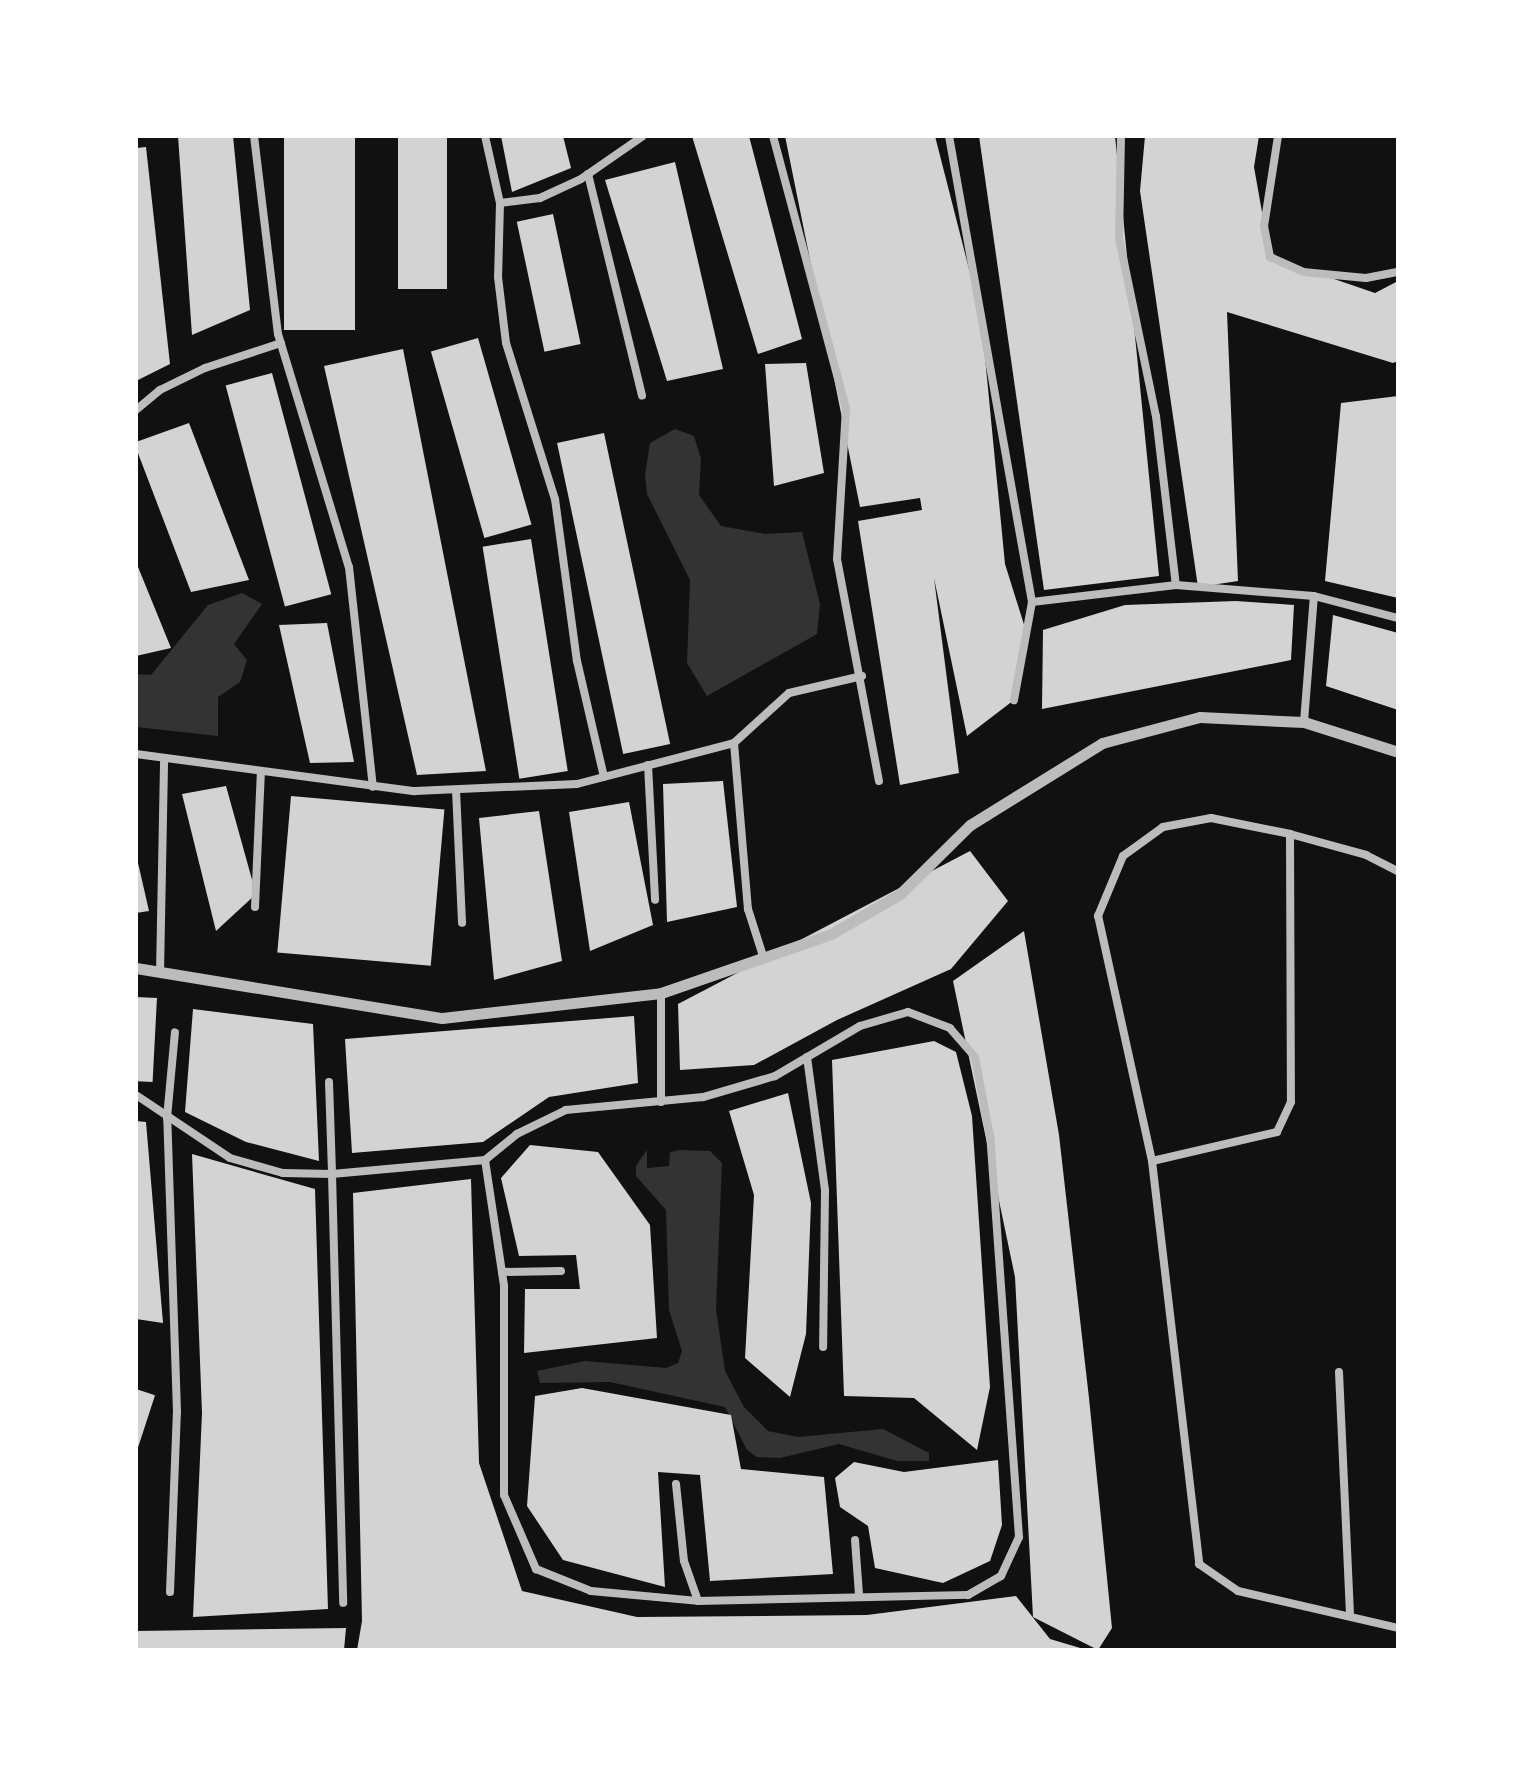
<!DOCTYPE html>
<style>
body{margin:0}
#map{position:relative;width:1534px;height:1786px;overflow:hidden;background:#111;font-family:"IBM Plex Sans",sans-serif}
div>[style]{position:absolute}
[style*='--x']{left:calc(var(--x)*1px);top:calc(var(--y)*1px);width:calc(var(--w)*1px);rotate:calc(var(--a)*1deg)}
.water>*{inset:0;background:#333}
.building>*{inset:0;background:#d3d3d3;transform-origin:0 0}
.minor>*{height:8px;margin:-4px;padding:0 4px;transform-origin:4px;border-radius:4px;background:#bcbcbc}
.tertiary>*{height:11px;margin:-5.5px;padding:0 5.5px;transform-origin:5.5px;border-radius:5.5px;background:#bcbcbc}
span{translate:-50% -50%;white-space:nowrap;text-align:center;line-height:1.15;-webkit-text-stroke:8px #fff;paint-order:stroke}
.frame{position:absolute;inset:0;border:138px solid #fff;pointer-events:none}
</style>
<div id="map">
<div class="water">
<i style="clip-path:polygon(675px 429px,694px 436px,701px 459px,699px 495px,721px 526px,765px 534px,802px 532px,820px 604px,817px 634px,707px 696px,687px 663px,690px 580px,647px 494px,645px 475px,650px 443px)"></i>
<i style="clip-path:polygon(242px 593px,262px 604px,234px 644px,247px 660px,240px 682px,218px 697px,218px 736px,136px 727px,136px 674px,151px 675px,208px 605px)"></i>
<i style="clip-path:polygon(647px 1150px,647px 1168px,669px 1166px,670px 1152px,680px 1150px,710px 1151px,722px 1163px,716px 1309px,725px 1371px,744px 1407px,768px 1431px,798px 1437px,883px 1429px,929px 1453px,929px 1461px,897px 1461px,839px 1444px,780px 1458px,757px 1457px,747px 1450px,725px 1407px,610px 1382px,540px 1383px,537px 1371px,585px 1361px,666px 1368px,678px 1363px,682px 1351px,669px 1310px,666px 1210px,636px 1176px,636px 1166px)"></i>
</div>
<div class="building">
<i style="clip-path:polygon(178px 136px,233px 136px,250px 310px,192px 335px)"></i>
<i style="left:284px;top:136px;width:71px;height:194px"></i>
<i style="left:398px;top:136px;width:49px;height:153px"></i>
<i style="clip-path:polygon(501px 136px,563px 136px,571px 168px,512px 192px)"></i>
<i style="clip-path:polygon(692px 136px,749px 136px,802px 339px,758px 354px)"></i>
<i style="clip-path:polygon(785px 136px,935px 136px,981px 316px,1005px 564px,1026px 631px,1014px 700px,967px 736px,934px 578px,959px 773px,900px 785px,858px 521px,922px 510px,920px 498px,860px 507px)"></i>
<i style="clip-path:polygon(979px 136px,1115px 136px,1159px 576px,1044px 590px)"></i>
<i style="clip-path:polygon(1145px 136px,1259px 136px,1254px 167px,1270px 257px,1375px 293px,1398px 281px,1398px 361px,1393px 363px,1227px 312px,1238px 581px,1198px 587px,1140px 191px)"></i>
<i style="clip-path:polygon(146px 147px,170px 364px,136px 381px,136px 148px)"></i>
<i style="clip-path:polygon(675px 162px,723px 369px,667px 381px,605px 180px)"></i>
<i style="left:553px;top:214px;width:133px;height:37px;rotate:78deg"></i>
<i style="left:478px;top:338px;width:194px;height:49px;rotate:74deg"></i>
<i style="clip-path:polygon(403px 349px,486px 771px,417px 775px,324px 366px)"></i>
<i style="clip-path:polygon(806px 363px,824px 473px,774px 486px,765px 364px)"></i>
<i style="left:272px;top:373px;width:229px;height:48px;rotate:75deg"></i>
<i style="clip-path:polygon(1398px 396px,1398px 598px,1325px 581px,1341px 403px)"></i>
<i style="clip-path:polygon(189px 423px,249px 580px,191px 592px,136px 448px,136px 442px)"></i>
<i style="left:604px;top:433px;width:318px;height:48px;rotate:78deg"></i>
<i style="left:531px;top:539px;width:235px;height:49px;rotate:81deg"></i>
<i style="clip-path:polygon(136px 562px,171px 648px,136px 656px)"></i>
<i style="clip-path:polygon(1236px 601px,1294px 605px,1291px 660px,1042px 709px,1043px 630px,1125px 605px)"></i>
<i style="clip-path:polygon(1333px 615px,1398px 633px,1398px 710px,1326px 686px)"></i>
<i style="clip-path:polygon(327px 623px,354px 762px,310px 763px,279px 625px)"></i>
<i style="clip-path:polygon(723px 781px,737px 907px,667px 922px,663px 784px)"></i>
<i style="clip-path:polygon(226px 786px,256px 894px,216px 931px,182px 794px)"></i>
<i style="left:291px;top:796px;width:154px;height:157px;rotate:5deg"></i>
<i style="clip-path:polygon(629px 802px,653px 925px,590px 951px,569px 812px)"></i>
<i style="clip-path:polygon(539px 811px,562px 961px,494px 980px,479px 818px)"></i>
<i style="clip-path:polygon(970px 851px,1008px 901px,951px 969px,837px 1020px,754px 1065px,680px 1070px,678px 1004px)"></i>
<i style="clip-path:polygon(136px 854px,149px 911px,136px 913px)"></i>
<i style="clip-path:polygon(1024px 931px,1059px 1135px,1089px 1398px,1112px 1628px,1098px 1650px,1033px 1617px,1015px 1277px,953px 981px)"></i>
<i style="left:136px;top:997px;width:21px;height:84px;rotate:3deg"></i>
<i style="clip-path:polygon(193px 1009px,313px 1024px,319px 1161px,246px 1142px,185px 1112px)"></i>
<i style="clip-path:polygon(634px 1016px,638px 1083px,549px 1097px,483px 1142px,352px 1153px,345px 1039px)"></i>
<i style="clip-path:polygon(934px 1041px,956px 1052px,972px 1116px,990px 1387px,977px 1450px,914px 1398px,844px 1396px,832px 1060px)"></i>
<i style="clip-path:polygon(788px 1093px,811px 1203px,806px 1334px,790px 1397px,745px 1358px,754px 1195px,729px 1111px)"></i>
<i style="clip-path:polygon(136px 1121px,146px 1122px,163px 1323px,136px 1319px)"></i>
<i style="clip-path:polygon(530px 1145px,598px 1152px,650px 1225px,657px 1338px,524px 1353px,525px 1289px,580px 1289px,576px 1255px,519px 1256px,501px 1178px)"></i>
<i style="clip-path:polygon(192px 1154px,315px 1189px,328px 1609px,193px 1617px,202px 1413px)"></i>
<i style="clip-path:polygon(471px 1179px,479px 1463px,522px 1591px,637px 1617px,867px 1615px,1016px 1596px,1050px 1639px,1087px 1650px,357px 1650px,362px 1621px,353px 1193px)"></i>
<i style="clip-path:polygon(582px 1388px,731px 1415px,741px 1469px,824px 1477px,833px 1574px,710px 1581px,700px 1475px,658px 1472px,665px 1587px,563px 1560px,527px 1506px,535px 1396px)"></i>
<i style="left:136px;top:1389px;width:20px;height:233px;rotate:18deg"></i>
<i style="clip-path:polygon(998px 1460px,1002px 1525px,990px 1561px,943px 1583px,875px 1568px,868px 1526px,840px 1507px,835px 1478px,854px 1462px,904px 1472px)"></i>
<i style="clip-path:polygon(346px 1628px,344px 1650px,136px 1650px,136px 1631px)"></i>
</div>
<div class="minor">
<i style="--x:254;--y:136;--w:199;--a:83.1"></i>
<i style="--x:278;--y:334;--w:244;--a:73.1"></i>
<i style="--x:349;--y:567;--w:221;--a:83.8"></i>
<i style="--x:485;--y:136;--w:69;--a:77.4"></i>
<i style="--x:500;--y:203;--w:74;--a:91.5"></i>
<i style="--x:498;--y:277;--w:66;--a:83.1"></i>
<i style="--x:506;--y:343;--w:164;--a:72.6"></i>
<i style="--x:555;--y:499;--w:163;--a:82.3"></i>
<i style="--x:577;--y:661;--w:119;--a:76.9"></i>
<i style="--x:773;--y:136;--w:282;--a:75"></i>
<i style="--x:846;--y:408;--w:151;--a:93.4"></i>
<i style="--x:837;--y:559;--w:226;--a:79.3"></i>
<i style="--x:949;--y:136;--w:473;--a:79.9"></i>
<i style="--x:1032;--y:602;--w:100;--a:100.4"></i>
<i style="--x:1121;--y:136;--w:102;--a:91.1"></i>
<i style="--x:1119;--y:238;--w:182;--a:78.3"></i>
<i style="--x:1156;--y:416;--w:170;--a:83.3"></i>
<i style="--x:1278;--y:136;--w:91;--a:98.8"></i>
<i style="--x:1264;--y:226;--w:32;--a:79"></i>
<i style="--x:1270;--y:257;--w:36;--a:24"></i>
<i style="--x:1303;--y:272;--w:63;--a:5.4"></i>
<i style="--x:1366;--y:278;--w:33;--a:-11"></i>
<i style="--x:588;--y:174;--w:228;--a:76.3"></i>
<i style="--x:500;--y:203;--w:40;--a:-7.1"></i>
<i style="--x:540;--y:198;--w:45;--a:-24.9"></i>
<i style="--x:581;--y:179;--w:75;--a:-34.7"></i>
<i style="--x:136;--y:410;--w:31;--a:-40"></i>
<i style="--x:160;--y:390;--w:50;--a:-26.1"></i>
<i style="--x:205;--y:368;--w:80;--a:-18.2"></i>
<i style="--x:1032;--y:602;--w:145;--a:-6.7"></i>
<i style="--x:1176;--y:585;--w:138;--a:4.6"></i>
<i style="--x:1304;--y:722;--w:126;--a:-85.5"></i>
<i style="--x:1314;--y:596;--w:87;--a:14.7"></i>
<i style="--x:734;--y:743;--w:167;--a:85.2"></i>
<i style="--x:748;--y:909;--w:52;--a:72.3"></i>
<i style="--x:136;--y:754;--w:281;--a:7.6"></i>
<i style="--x:415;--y:791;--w:162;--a:-2.5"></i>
<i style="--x:577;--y:784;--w:162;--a:-14.6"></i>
<i style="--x:734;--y:743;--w:74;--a:-42.3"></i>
<i style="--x:789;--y:693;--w:75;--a:-13.1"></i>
<i style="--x:648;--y:765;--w:135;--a:87"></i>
<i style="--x:456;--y:790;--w:133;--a:87.4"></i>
<i style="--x:1290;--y:834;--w:268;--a:89.8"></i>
<i style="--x:1291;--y:1102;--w:33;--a:115"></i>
<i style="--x:1277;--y:1132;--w:128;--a:166.9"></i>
<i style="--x:1152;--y:1161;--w:251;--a:-102.4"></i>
<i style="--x:1098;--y:916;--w:65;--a:-67.4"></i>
<i style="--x:1123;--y:856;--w:49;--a:-35.9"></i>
<i style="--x:1163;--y:827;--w:49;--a:-10.6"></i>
<i style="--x:1211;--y:818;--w:81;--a:11.4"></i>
<i style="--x:1290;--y:834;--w:79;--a:15.4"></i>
<i style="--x:1366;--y:855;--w:36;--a:27"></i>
<i style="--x:255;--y:907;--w:136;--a:-87.5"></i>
<i style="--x:160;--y:973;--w:215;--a:-88.9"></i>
<i style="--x:661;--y:993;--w:109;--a:90"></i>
<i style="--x:807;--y:1057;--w:135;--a:82.3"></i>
<i style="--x:825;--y:1191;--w:156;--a:90.7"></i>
<i style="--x:329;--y:1082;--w:92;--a:88.1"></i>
<i style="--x:332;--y:1174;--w:154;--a:-5.2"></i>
<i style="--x:485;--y:1160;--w:127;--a:81.4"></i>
<i style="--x:504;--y:1286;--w:209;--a:90"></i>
<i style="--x:504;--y:1495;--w:81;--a:66.6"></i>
<i style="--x:536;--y:1569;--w:59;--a:21.8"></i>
<i style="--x:591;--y:1591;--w:107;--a:5.3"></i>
<i style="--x:698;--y:1601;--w:270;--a:-1.3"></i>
<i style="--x:968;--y:1595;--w:38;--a:-30"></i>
<i style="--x:1001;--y:1576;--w:43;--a:-65.2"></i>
<i style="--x:1019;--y:1537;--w:402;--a:-94.1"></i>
<i style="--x:990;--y:1136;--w:80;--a:-100.8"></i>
<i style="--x:975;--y:1057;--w:38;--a:-131"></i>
<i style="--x:950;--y:1028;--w:45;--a:-159.1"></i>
<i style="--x:908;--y:1012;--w:50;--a:163.7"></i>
<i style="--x:860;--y:1026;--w:99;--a:149.5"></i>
<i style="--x:775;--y:1076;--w:75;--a:163.7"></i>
<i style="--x:703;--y:1097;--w:138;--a:174.6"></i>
<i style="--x:566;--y:1110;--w:55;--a:153.9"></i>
<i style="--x:517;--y:1134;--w:41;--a:140.9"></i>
<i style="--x:136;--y:1095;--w:113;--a:33.8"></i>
<i style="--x:230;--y:1158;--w:55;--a:15.8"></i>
<i style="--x:283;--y:1173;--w:49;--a:1.2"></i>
<i style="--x:332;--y:1174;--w:429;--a:88.5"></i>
<i style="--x:1152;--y:1161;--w:406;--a:83.3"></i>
<i style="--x:1199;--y:1564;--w:47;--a:34.7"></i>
<i style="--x:1238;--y:1591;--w:164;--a:13"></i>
<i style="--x:502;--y:1272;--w:59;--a:-1"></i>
<i style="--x:1339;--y:1372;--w:241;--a:87.4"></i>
<i style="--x:676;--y:1484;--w:77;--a:84.1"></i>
<i style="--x:684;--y:1561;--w:42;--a:70.7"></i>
<i style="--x:855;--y:1540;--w:54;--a:85.8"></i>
<i style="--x:170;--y:1592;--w:180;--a:-87.8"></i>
<i style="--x:177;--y:1412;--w:294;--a:-91.9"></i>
<i style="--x:167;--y:1118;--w:86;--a:-84.7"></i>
</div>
<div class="tertiary">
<i style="--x:136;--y:968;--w:310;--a:9.3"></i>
<i style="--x:442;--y:1018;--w:220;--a:-6.5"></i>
<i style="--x:661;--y:993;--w:180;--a:-19.1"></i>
<i style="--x:831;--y:934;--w:80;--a:-30.1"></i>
<i style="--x:900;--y:894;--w:98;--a:-44.6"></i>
<i style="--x:970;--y:825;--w:155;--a:-31.8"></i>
<i style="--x:1102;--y:743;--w:101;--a:-14.9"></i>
<i style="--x:1200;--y:717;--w:104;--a:2.8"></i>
<i style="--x:1304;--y:722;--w:99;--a:17.7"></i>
</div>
<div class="frame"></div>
</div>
